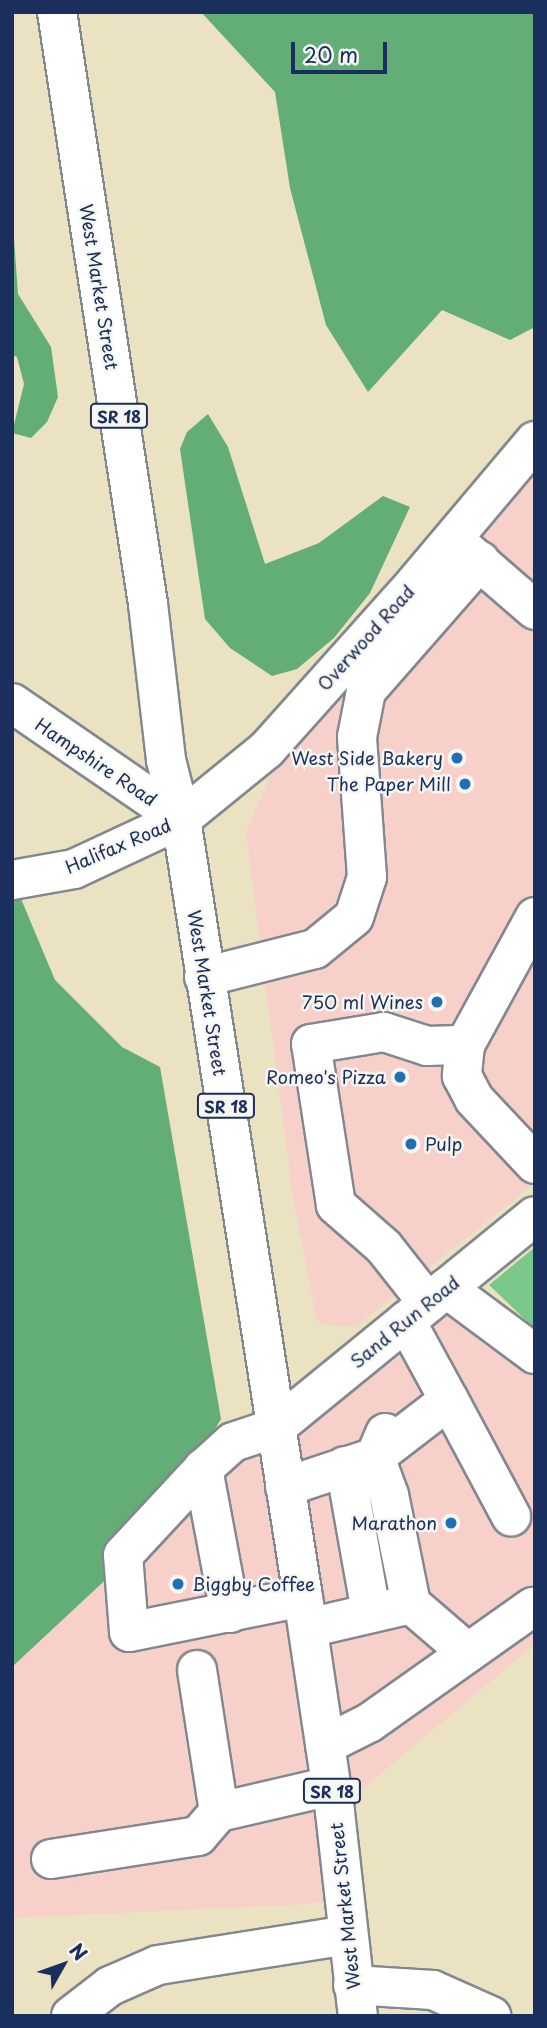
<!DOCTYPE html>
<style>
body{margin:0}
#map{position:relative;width:547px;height:2028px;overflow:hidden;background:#eae2c0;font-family:"Playpen Sans",sans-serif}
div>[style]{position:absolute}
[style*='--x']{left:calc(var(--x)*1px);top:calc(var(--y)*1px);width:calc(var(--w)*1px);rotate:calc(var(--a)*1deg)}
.built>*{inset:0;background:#f7d0ca}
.green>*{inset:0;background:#7ac98a}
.forest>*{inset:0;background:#63ad76}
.roads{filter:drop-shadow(2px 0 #82888f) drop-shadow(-2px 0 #82888f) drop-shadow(0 2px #82888f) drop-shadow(0 -2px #82888f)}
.minor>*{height:38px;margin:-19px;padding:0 19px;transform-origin:19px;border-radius:19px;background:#fff}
.major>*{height:38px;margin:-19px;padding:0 19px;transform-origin:19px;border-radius:19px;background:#fff}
.dots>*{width:19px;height:19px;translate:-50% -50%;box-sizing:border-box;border:4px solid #f6f6f2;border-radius:50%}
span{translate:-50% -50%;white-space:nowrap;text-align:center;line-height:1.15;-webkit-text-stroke:5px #f6f6f2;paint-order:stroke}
.shield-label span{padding:2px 5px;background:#f6f6f2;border:2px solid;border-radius:5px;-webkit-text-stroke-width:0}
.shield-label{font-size:16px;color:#1b2f5e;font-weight:700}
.street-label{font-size:18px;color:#1b2f5e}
.poi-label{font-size:18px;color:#1b2f5e}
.right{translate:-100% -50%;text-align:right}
.left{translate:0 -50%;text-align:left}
.frame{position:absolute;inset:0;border:14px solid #1b2f5e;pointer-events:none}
.north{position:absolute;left:28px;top:1930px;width:70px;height:70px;-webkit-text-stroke:5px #f6f6f2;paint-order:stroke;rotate:50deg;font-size:19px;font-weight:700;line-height:28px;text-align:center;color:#1b2f5e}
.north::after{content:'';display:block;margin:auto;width:24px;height:32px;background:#1b2f5e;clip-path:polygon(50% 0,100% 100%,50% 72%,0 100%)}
.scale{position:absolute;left:291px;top:42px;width:96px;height:32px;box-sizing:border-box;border:4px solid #1b2f5e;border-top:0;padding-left:9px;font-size:21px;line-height:24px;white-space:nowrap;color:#1b2f5e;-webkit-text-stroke:5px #f6f6f2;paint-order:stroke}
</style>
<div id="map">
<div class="built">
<i style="clip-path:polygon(535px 457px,535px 1183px,356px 1326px,332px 1326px,317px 1321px,293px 1199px,246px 832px,283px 747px)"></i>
<i style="clip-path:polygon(446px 1288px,535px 1354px,535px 1644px,335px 1812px,343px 1897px,305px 1904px,12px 1918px,12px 1652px)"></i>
</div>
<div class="green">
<i style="clip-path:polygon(535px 1247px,535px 1329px,489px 1285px)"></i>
</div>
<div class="forest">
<i style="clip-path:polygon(201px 12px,535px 12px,535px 327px,510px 340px,442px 310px,368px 392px,326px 325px,290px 188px,275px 92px)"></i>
<i style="clip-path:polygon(12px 211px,18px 294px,51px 347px,58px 397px,47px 422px,31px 438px,12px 433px,24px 384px,17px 357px,12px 355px)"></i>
<i style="clip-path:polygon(208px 414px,228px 447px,265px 564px,319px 543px,383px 496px,410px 507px,370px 593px,334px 638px,297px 669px,272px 676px,230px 648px,205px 619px,180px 449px,187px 432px)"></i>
<i style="clip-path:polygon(19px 894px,55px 980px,122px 1047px,160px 1067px,221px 1419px,200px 1454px,189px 1502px,12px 1667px,12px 895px)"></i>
</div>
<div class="roads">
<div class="minor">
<i style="--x:460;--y:545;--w:99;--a:40.9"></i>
<i style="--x:12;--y:703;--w:205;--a:34.5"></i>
<i style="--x:12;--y:880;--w:63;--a:-10.1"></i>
<i style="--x:74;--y:869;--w:118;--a:-25"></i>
<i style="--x:181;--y:819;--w:111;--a:-39.1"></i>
<i style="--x:267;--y:749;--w:225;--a:-48.2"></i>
<i style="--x:417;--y:581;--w:183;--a:-49.9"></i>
<i style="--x:535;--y:917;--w:146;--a:118.7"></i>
<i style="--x:465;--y:1045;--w:31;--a:96"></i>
<i style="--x:462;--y:1076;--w:26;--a:62"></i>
<i style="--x:474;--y:1099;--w:89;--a:46.8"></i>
<i style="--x:204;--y:977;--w:114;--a:-14.2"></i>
<i style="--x:315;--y:949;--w:50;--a:-39.4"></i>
<i style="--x:354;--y:917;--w:42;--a:-72"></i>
<i style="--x:367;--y:877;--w:140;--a:-94.1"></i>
<i style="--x:357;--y:737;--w:47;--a:-78.9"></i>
<i style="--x:366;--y:691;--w:173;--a:-48.8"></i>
<i style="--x:446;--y:1288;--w:111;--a:36.6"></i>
<i style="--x:428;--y:1303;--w:71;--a:-128.2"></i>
<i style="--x:384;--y:1247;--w:64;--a:-138.8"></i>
<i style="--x:336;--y:1205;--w:163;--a:-98.8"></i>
<i style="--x:311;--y:1044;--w:74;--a:-9.3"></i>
<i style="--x:384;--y:1032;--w:45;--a:18"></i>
<i style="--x:427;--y:1046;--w:38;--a:-2"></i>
<i style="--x:449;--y:1400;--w:132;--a:61.9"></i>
<i style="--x:345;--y:1466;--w:148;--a:79.9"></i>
<i style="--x:203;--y:1469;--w:117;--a:132.9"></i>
<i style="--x:123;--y:1555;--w:77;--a:85.5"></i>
<i style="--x:129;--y:1632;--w:177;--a:-11.4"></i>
<i style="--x:285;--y:1487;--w:95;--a:-18.4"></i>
<i style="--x:375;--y:1457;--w:26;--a:-67"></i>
<i style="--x:411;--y:1604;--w:75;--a:40.7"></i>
<i style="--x:230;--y:1613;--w:147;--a:-100.6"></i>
<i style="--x:203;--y:1469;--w:40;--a:-42"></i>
<i style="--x:233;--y:1442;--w:44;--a:-18.4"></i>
<i style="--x:275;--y:1428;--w:335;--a:-39.2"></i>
<i style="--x:308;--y:1628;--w:106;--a:-13.1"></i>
<i style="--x:411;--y:1604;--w:111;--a:-101.4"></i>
<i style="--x:389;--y:1495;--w:40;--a:-110.2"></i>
<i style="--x:375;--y:1457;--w:93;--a:-37.6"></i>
<i style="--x:449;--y:1400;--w:90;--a:-118.6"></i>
<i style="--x:197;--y:1670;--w:144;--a:81.2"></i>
<i style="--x:325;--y:1745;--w:49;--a:-26.6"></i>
<i style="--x:369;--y:1723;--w:201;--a:-35.3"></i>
<i style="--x:51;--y:1859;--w:149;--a:-8.9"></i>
<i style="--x:198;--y:1836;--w:32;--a:-49"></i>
<i style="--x:219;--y:1812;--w:115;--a:-13.1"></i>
<i style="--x:353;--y:1985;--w:80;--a:3.6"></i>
<i style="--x:433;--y:1990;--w:64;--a:24.1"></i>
<i style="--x:71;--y:2016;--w:49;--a:-37.6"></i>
<i style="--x:110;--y:1986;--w:52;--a:-23.6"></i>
<i style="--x:158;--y:1965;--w:191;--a:-9"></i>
</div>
<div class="major">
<i style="--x:57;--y:12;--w:599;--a:81.26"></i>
<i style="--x:148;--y:604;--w:157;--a:83.4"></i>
<i style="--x:166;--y:760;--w:61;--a:75.7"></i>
<i style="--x:181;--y:819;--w:788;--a:81.09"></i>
<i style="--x:303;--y:1597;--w:217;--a:81.5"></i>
<i style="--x:335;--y:1812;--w:205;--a:83.6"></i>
</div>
</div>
<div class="dots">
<i style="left:457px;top:758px;background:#1f6fb2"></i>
<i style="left:465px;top:784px;background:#1f6fb2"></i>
<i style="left:437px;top:1002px;background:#1f6fb2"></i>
<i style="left:400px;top:1077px;background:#1f6fb2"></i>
<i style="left:411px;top:1144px;background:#1f6fb2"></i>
<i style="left:451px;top:1523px;background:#1f6fb2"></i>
<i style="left:178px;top:1584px;background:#1f6fb2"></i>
</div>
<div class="shield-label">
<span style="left:119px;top:416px">SR 18</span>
<span style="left:226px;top:1106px">SR 18</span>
<span style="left:332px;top:1791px">SR 18</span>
</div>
<div class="street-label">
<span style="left:99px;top:287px;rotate:81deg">West Market Street</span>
<span style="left:366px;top:638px;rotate:-48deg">Overwood Road</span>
<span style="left:96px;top:762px;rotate:34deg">Hampshire Road</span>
<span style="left:118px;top:846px;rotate:-23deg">Halifax Road</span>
<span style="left:207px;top:993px;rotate:81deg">West Market Street</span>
<span style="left:405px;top:1322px;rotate:-39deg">Sand Run Road</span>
<span style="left:345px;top:1906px;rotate:-96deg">West Market Street</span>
</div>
<div class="poi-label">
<span class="right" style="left:443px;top:758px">West Side Bakery</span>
<span class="right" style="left:451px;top:784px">The Paper Mill</span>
<span class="right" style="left:423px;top:1002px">750 ml Wines</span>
<span class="right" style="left:386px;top:1077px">Romeo's Pizza</span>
<span class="left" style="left:425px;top:1144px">Pulp</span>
<span class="right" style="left:437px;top:1523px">Marathon</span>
<span class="left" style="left:192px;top:1584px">Biggby Coffee</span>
</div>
<div class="frame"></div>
<div class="north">N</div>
<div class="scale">20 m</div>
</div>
